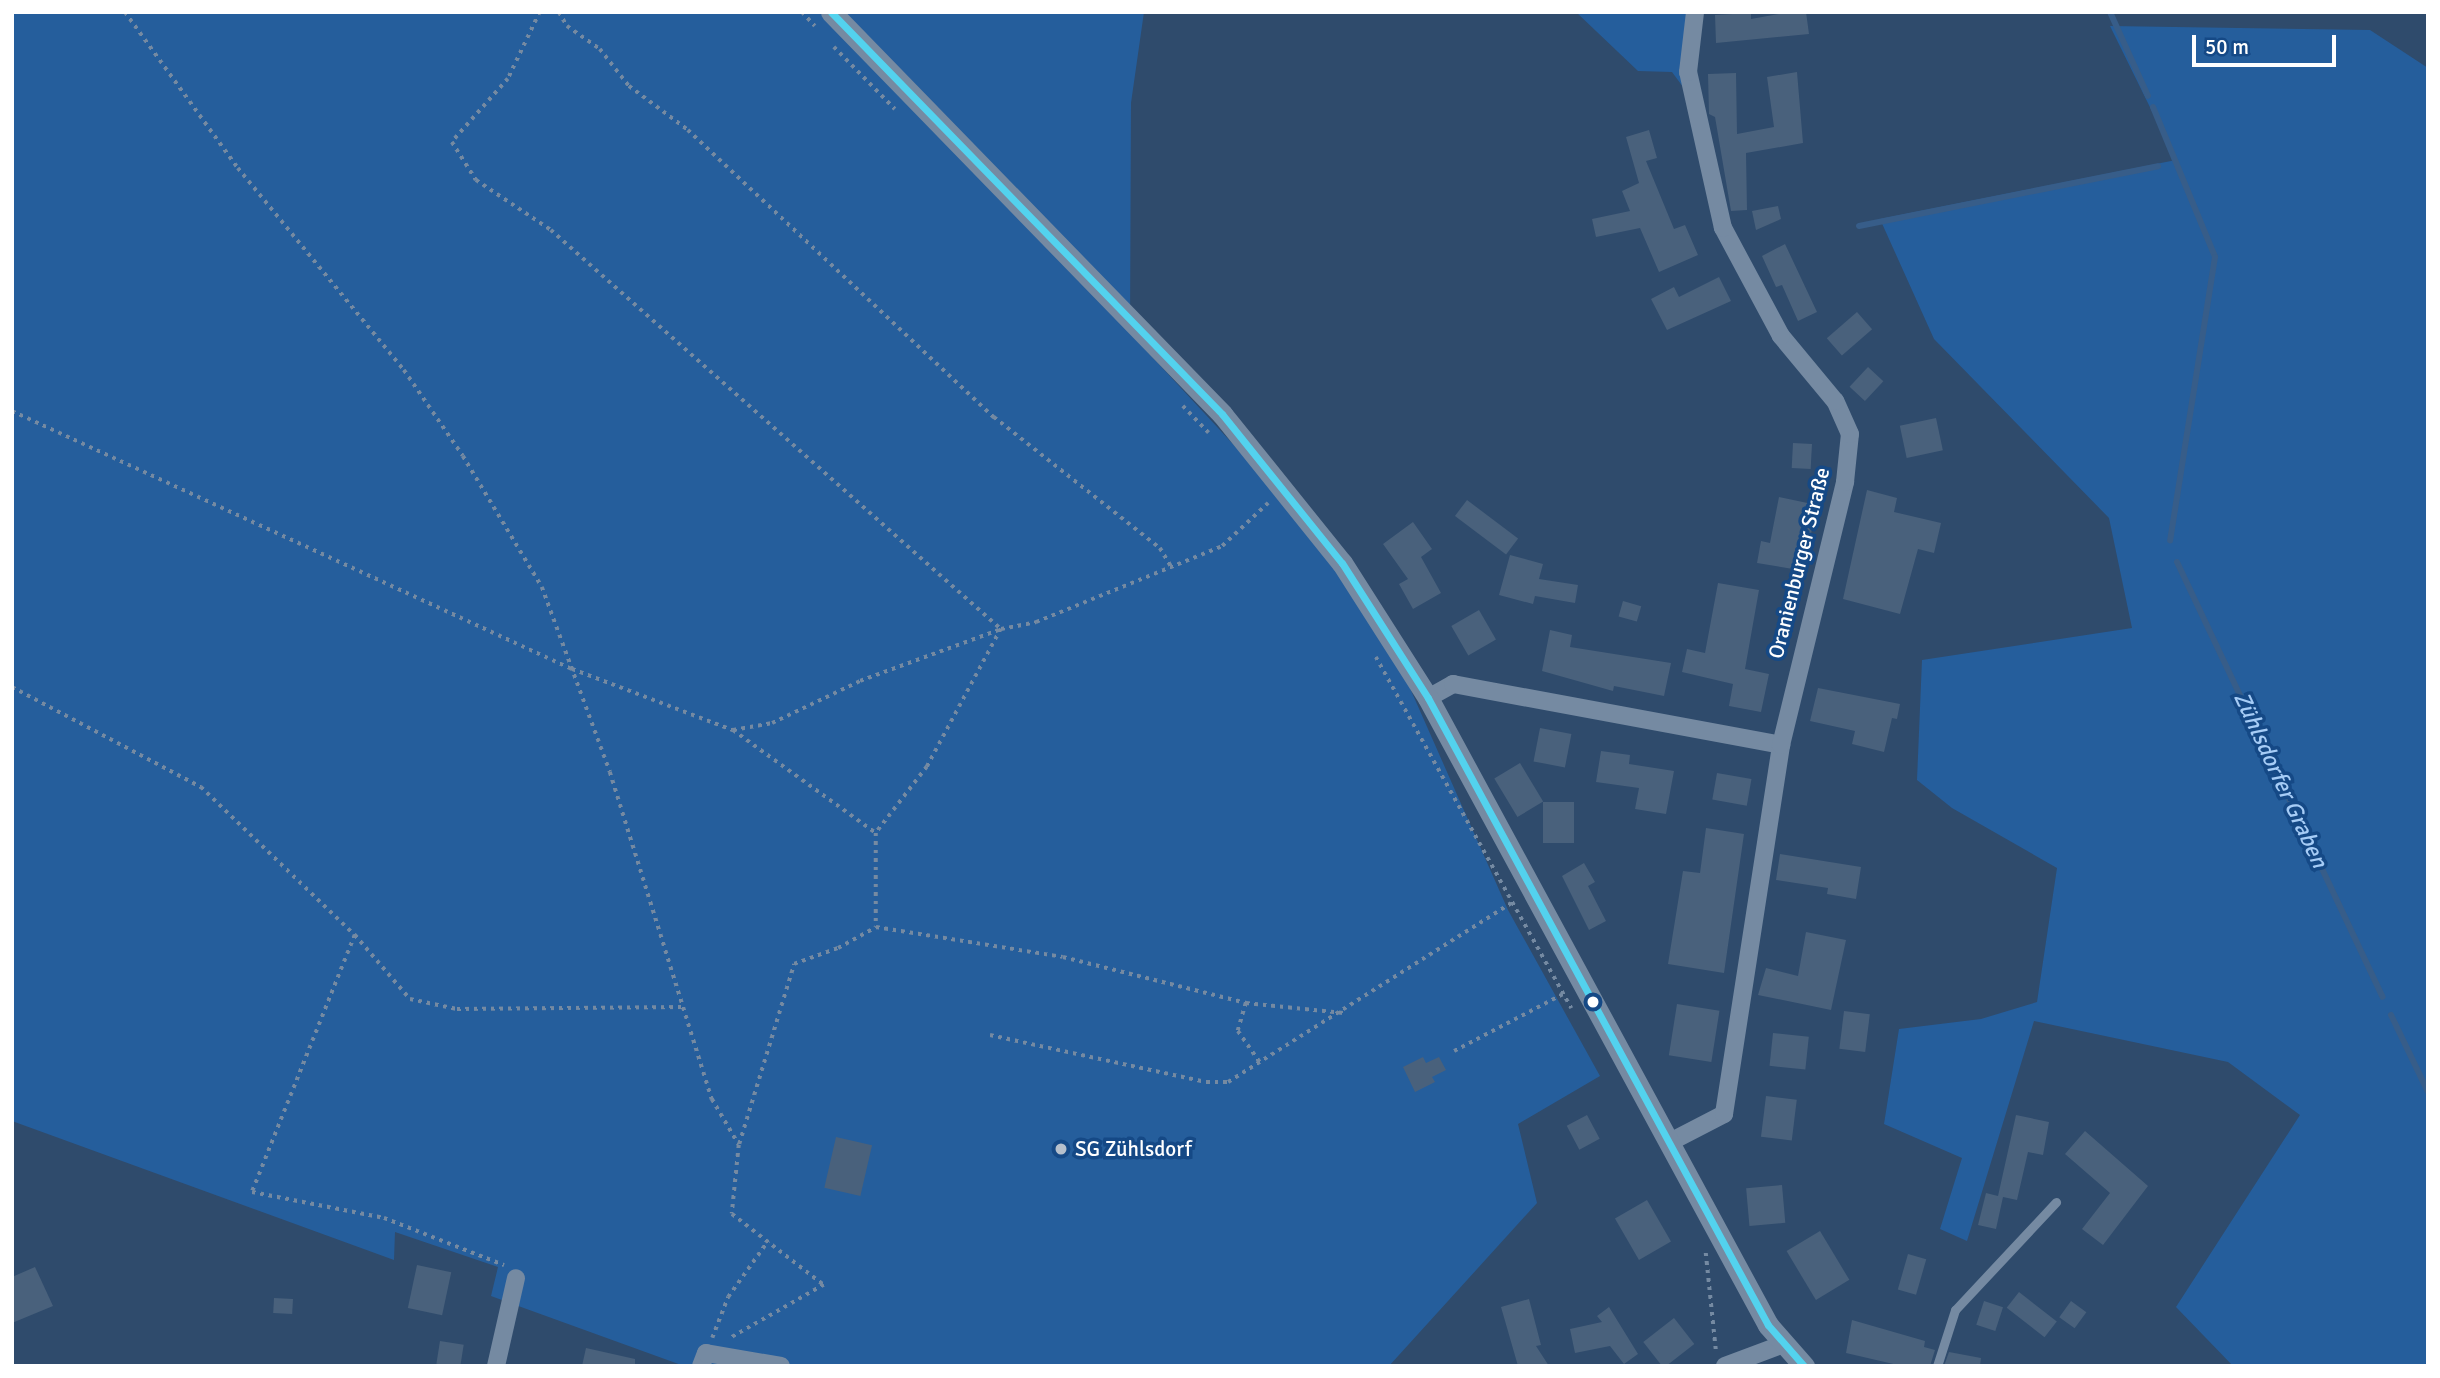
<!DOCTYPE html>
<meta charset="utf-8">
<style>
body{margin:0}
#map{position:relative;width:2440px;height:1378px;overflow:hidden;background:#2f4b6c;font-family:Signika,sans-serif}
div>[style]{position:absolute}
[style*='--x']{left:calc(var(--x)*1px);top:calc(var(--y)*1px);width:calc(var(--w)*1px);rotate:calc(var(--a)*1deg)}
.green>*{inset:0;background:#255e9c}
.stream>*{height:6px;margin:-3px;padding:0 3px;transform-origin:3px;border-radius:3px;background:#375d89}
.building>*{inset:0;background:#49617c;transform-origin:0 0}
.path>*{height:3.5px;margin-top:-1.75px;transform-origin:0;background:repeating-linear-gradient(90deg,#758aa2 0 3.5px,transparent 0 8.5px)}
.service>*{height:9px;margin:-4.5px;padding:0 4.5px;transform-origin:4.5px;border-radius:4.5px;background:#758aa2}
.minor>*{height:18px;margin:-9px;padding:0 9px;transform-origin:9px;border-radius:9px;background:#758aa2}
.tertiary>*{height:21px;margin:-10.5px;padding:0 10.5px;transform-origin:10.5px;border-radius:10.5px;background:#758aa2}
.bus-1>*{height:7px;margin:-3.5px;padding:0 3.5px;transform-origin:3.5px;border-radius:3.5px;background:#53d2ee}
.dots>*{width:19px;height:19px;translate:-50% -50%;box-sizing:border-box;border:4px solid #154986;border-radius:50%}
span{translate:-50% -50%;white-space:nowrap;text-align:center;line-height:1.15;-webkit-text-stroke:7px #154986;paint-order:stroke}
.street-label{font-size:21px;color:#fff}
.poi-label{font-size:21px;color:#fff}
.left{translate:0 -50%;text-align:left}
.water-label{font-size:23px;color:#a6ccf6;font-style:italic}
.frame{position:absolute;inset:0;border:14px solid #fff;pointer-events:none}
.scale{position:absolute;left:2192px;top:35px;width:144px;height:32px;box-sizing:border-box;border:4px solid #fff;border-top:0;padding-left:9px;font-size:21px;line-height:24px;white-space:nowrap;color:#fff;-webkit-text-stroke:5px #154986;paint-order:stroke}
</style>
<div id="map">
<div class="green">
<i style="clip-path:polygon(12px 12px,1144px 12px,1131px 103px,1130px 333px,1281px 496px,1328px 559px,1409px 686px,1508px 910px,1600px 1076px,1518px 1124px,1537px 1203px,1389px 1366px,684px 1366px,491px 1296px,498px 1267px,395px 1232px,394px 1260px,12px 1121px)"></i>
<i style="clip-path:polygon(1576px 12px,1700px 12px,1686px 91px,1672px 72px,1638px 71px)"></i>
<i style="clip-path:polygon(2110px 26px,2370px 30px,2428px 68px,2428px 1366px,2233px 1366px,2176px 1307px,2300px 1115px,2228px 1062px,2034px 1021px,1967px 1241px,1940px 1229px,1962px 1158px,1884px 1124px,1899px 1029px,1981px 1019px,2037px 1002px,2057px 868px,1952px 808px,1917px 780px,1922px 660px,2132px 628px,2109px 518px,1934px 339px,1880px 219px,2176px 160px)"></i>
</div>
<div class="stream">
<i style="--x:2110;--y:12;--w:92;--a:65.7"></i>
<i style="--x:2153;--y:107;--w:162;--a:67.5"></i>
<i style="--x:2215;--y:257;--w:287;--a:99"></i>
<i style="--x:1859;--y:226;--w:305;--a:-11.3"></i>
<i style="--x:2177;--y:562;--w:481;--a:64.7"></i>
<i style="--x:2391;--y:1015;--w:85;--a:64.3"></i>
</div>
<div class="building">
<i style="clip-path:polygon(1789px 12px,1806px 12px,1809px 34px,1716px 43px,1715px 15px,1751px 13px,1751px 19px)"></i>
<i style="clip-path:polygon(1797px 72px,1803px 143px,1746px 153px,1747px 210px,1731px 211px,1715px 117px,1709px 114px,1708px 74px,1736px 73px,1737px 134px,1774px 127px,1767px 77px)"></i>
<i style="clip-path:polygon(1649px 130px,1657px 158px,1646px 161px,1674px 229px,1685px 225px,1698px 255px,1659px 272px,1640px 228px,1596px 237px,1592px 219px,1630px 211px,1622px 191px,1639px 183px,1626px 137px)"></i>
<i style="clip-path:polygon(1778px 206px,1781px 219px,1756px 230px,1752px 211px)"></i>
<i style="clip-path:polygon(1785px 244px,1817px 312px,1798px 321px,1782px 285px,1776px 287px,1762px 256px)"></i>
<i style="clip-path:polygon(1719px 277px,1731px 301px,1667px 330px,1651px 299px,1674px 287px,1679px 297px)"></i>
<i style="left:1857px;top:312px;width:23px;height:40px;rotate:49deg"></i>
<i style="left:1868px;top:367px;width:21px;height:27px;rotate:43deg"></i>
<i style="left:1936px;top:418px;width:33px;height:37px;rotate:78deg"></i>
<i style="left:1793px;top:443px;width:19px;height:25px;rotate:3deg"></i>
<i style="clip-path:polygon(1867px 490px,1897px 498px,1894px 512px,1941px 523px,1934px 553px,1918px 549px,1900px 614px,1843px 599px)"></i>
<i style="clip-path:polygon(1779px 497px,1817px 505px,1811px 534px,1805px 533px,1799px 570px,1757px 563px,1761px 541px,1770px 543px)"></i>
<i style="left:1467px;top:500px;width:64px;height:20px;rotate:37deg"></i>
<i style="clip-path:polygon(1413px 522px,1432px 549px,1421px 557px,1441px 593px,1413px 609px,1399px 584px,1408px 579px,1383px 544px)"></i>
<i style="clip-path:polygon(1510px 555px,1543px 564px,1539px 579px,1578px 585px,1575px 603px,1535px 596px,1533px 604px,1499px 595px)"></i>
<i style="clip-path:polygon(1718px 583px,1759px 590px,1745px 669px,1769px 674px,1761px 712px,1729px 706px,1733px 684px,1682px 672px,1687px 649px,1705px 653px)"></i>
<i style="left:1623px;top:601px;width:19px;height:16px;rotate:16deg"></i>
<i style="left:1479px;top:610px;width:34px;height:32px;rotate:60deg"></i>
<i style="clip-path:polygon(1550px 630px,1572px 635px,1570px 647px,1671px 663px,1664px 696px,1614px 686px,1613px 691px,1542px 671px)"></i>
<i style="clip-path:polygon(1818px 688px,1900px 704px,1897px 719px,1892px 718px,1884px 752px,1852px 744px,1855px 731px,1810px 721px)"></i>
<i style="left:1540px;top:728px;width:32px;height:34px;rotate:11deg"></i>
<i style="clip-path:polygon(1601px 751px,1630px 755px,1629px 764px,1674px 771px,1666px 814px,1635px 809px,1639px 788px,1596px 782px)"></i>
<i style="left:1520px;top:763px;width:45px;height:30px;rotate:59deg"></i>
<i style="left:1717px;top:773px;width:35px;height:27px;rotate:10deg"></i>
<i style="left:1543px;top:802px;width:31px;height:41px"></i>
<i style="clip-path:polygon(1706px 828px,1744px 834px,1724px 973px,1668px 964px,1683px 871px,1700px 873px)"></i>
<i style="clip-path:polygon(1780px 854px,1861px 867px,1856px 899px,1827px 894px,1828px 888px,1776px 880px)"></i>
<i style="clip-path:polygon(1584px 863px,1595px 882px,1588px 886px,1606px 921px,1589px 930px,1562px 876px)"></i>
<i style="clip-path:polygon(1806px 932px,1846px 940px,1831px 1010px,1758px 995px,1766px 968px,1798px 976px)"></i>
<i style="left:1677px;top:1004px;width:43px;height:52px;rotate:9deg"></i>
<i style="left:1844px;top:1011px;width:26px;height:38px;rotate:7deg"></i>
<i style="left:1773px;top:1033px;width:36px;height:33px;rotate:6deg"></i>
<i style="clip-path:polygon(1423px 1057px,1426px 1063px,1439px 1057px,1446px 1070px,1432px 1077px,1435px 1082px,1415px 1092px,1403px 1067px)"></i>
<i style="left:1766px;top:1096px;width:31px;height:41px;rotate:7deg"></i>
<i style="left:1587px;top:1115px;width:27px;height:23px;rotate:62deg"></i>
<i style="clip-path:polygon(2016px 1115px,2049px 1122px,2043px 1155px,2028px 1152px,2017px 1200px,2003px 1197px,1996px 1229px,1978px 1225px,1986px 1193px,1998px 1196px)"></i>
<i style="clip-path:polygon(2085px 1131px,2148px 1186px,2103px 1245px,2082px 1229px,2110px 1193px,2065px 1154px)"></i>
<i style="left:836px;top:1137px;width:37px;height:52px;rotate:13deg"></i>
<i style="left:1782px;top:1185px;width:38px;height:36px;rotate:85deg"></i>
<i style="left:1647px;top:1200px;width:48px;height:37px;rotate:60deg"></i>
<i style="left:1820px;top:1231px;width:57px;height:39px;rotate:59deg"></i>
<i style="left:1908px;top:1254px;width:19px;height:37px;rotate:16deg"></i>
<i style="left:417px;top:1265px;width:35px;height:44px;rotate:12deg"></i>
<i style="clip-path:polygon(35px 1267px,53px 1306px,12px 1323px,12px 1277px)"></i>
<i style="left:2019px;top:1292px;width:48px;height:20px;rotate:38deg"></i>
<i style="left:274px;top:1298px;width:19px;height:15px;rotate:3deg"></i>
<i style="clip-path:polygon(1529px 1299px,1541px 1345px,1536px 1346px,1549px 1366px,1518px 1366px,1501px 1307px)"></i>
<i style="left:1984px;top:1301px;width:20px;height:25px;rotate:18deg"></i>
<i style="left:2071px;top:1301px;width:19px;height:20px;rotate:36deg"></i>
<i style="clip-path:polygon(1609px 1307px,1638px 1354px,1624px 1364px,1610px 1346px,1575px 1353px,1570px 1329px,1602px 1322px,1597px 1316px)"></i>
<i style="left:1674px;top:1318px;width:33px;height:39px;rotate:52deg"></i>
<i style="clip-path:polygon(1852px 1320px,1925px 1341px,1924px 1347px,1935px 1350px,1930px 1366px,1902px 1366px,1846px 1353px)"></i>
<i style="left:440px;top:1341px;width:24px;height:23px;rotate:9deg"></i>
<i style="clip-path:polygon(586px 1348px,635px 1359px,635px 1366px,582px 1366px)"></i>
<i style="clip-path:polygon(1949px 1352px,1981px 1358px,1980px 1366px,1944px 1366px)"></i>
</div>
<div class="path">
<i style="--x:125;--y:12;--w:193;--a:54.1"></i>
<i style="--x:238;--y:168;--w:261;--a:50.6"></i>
<i style="--x:404;--y:370;--w:104;--a:55.5"></i>
<i style="--x:463;--y:456;--w:153;--a:58.9"></i>
<i style="--x:542;--y:587;--w:197;--a:69.8"></i>
<i style="--x:610;--y:772;--w:343;--a:72.7"></i>
<i style="--x:712;--y:1099;--w:53;--a:59.6"></i>
<i style="--x:739;--y:1145;--w:69;--a:95.8"></i>
<i style="--x:732;--y:1214;--w:116;--a:37.7"></i>
<i style="--x:824;--y:1285;--w:109;--a:150.4"></i>
<i style="--x:540;--y:12;--w:74;--a:115.5"></i>
<i style="--x:508;--y:79;--w:84;--a:131.6"></i>
<i style="--x:452;--y:142;--w:45;--a:57.7"></i>
<i style="--x:476;--y:180;--w:90;--a:33.7"></i>
<i style="--x:551;--y:230;--w:601;--a:41.56"></i>
<i style="--x:1001;--y:629;--w:157;--a:118.2"></i>
<i style="--x:927;--y:767;--w:83;--a:127.7"></i>
<i style="--x:559;--y:12;--w:16;--a:60"></i>
<i style="--x:567;--y:26;--w:40;--a:34.9"></i>
<i style="--x:600;--y:49;--w:47;--a:51.9"></i>
<i style="--x:629;--y:86;--w:74;--a:36.7"></i>
<i style="--x:688;--y:130;--w:420;--a:43.2"></i>
<i style="--x:994;--y:417;--w:211;--a:38.3"></i>
<i style="--x:1160;--y:548;--w:21;--a:59"></i>
<i style="--x:802;--y:12;--w:19;--a:47"></i>
<i style="--x:834;--y:47;--w:87;--a:45.5"></i>
<i style="--x:1183;--y:406;--w:37;--a:46"></i>
<i style="--x:12;--y:411;--w:617;--a:24.74"></i>
<i style="--x:572;--y:669;--w:172;--a:20.8"></i>
<i style="--x:733;--y:730;--w:40;--a:-10"></i>
<i style="--x:772;--y:723;--w:98;--a:-25.5"></i>
<i style="--x:860;--y:681;--w:150;--a:-20.2"></i>
<i style="--x:1001;--y:629;--w:36;--a:-11"></i>
<i style="--x:1036;--y:622;--w:201;--a:-22.2"></i>
<i style="--x:1222;--y:546;--w:63;--a:-43.1"></i>
<i style="--x:1376;--y:657;--w:402;--a:60.9"></i>
<i style="--x:12;--y:687;--w:214;--a:27.9"></i>
<i style="--x:201;--y:787;--w:214;--a:43.9"></i>
<i style="--x:355;--y:935;--w:84;--a:49.3"></i>
<i style="--x:410;--y:999;--w:48;--a:12"></i>
<i style="--x:457;--y:1009;--w:228;--a:-0.5"></i>
<i style="--x:733;--y:730;--w:176;--a:35.8"></i>
<i style="--x:876;--y:833;--w:94;--a:90"></i>
<i style="--x:355;--y:935;--w:277;--a:111.8"></i>
<i style="--x:252;--y:1192;--w:135;--a:11.1"></i>
<i style="--x:384;--y:1218;--w:129;--a:21.4"></i>
<i style="--x:1246;--y:1003;--w:29;--a:106"></i>
<i style="--x:1238;--y:1031;--w:38;--a:55"></i>
<i style="--x:990;--y:1035;--w:221;--a:12.3"></i>
<i style="--x:1206;--y:1082;--w:22;--a:0"></i>
<i style="--x:1228;--y:1082;--w:335;--a:-32.3"></i>
<i style="--x:1454;--y:1051;--w:123;--a:-27.6"></i>
<i style="--x:739;--y:1144;--w:188;--a:-73"></i>
<i style="--x:794;--y:964;--w:47;--a:-20"></i>
<i style="--x:838;--y:948;--w:43;--a:-28.9"></i>
<i style="--x:876;--y:927;--w:189;--a:9.1"></i>
<i style="--x:1063;--y:957;--w:189;--a:14.1"></i>
<i style="--x:1246;--y:1003;--w:98;--a:5.9"></i>
<i style="--x:1706;--y:1253;--w:98;--a:84.1"></i>
<i style="--x:712;--y:1338;--w:44;--a:-68.7"></i>
<i style="--x:728;--y:1297;--w:69;--a:-54.5"></i>
</div>
<div class="service">
<i style="--x:1937;--y:1366;--w:59;--a:-72.2"></i>
<i style="--x:1955;--y:1310;--w:148;--a:-46.9"></i>
</div>
<div class="minor">
<i style="--x:1428;--y:698;--w:29;--a:-29"></i>
<i style="--x:1453;--y:684;--w:334;--a:10.5"></i>
<i style="--x:1670;--y:1142;--w:61;--a:-27.4"></i>
<i style="--x:1724;--y:1114;--w:373;--a:-81.2"></i>
<i style="--x:1781;--y:745;--w:271;--a:-76.3"></i>
<i style="--x:1845;--y:482;--w:48;--a:-84.1"></i>
<i style="--x:1850;--y:434;--w:36;--a:-114"></i>
<i style="--x:1835;--y:401;--w:85;--a:-129.7"></i>
<i style="--x:1781;--y:336;--w:123;--a:-118.2"></i>
<i style="--x:1723;--y:228;--w:160;--a:-102.6"></i>
<i style="--x:1688;--y:72;--w:60;--a:-83.3"></i>
<i style="--x:496;--y:1366;--w:90;--a:-77.2"></i>
<i style="--x:701;--y:1366;--w:14;--a:-69"></i>
<i style="--x:706;--y:1353;--w:76;--a:9.8"></i>
<i style="--x:1725;--y:1366;--w:60;--a:-20.6"></i>
</div>
<div class="tertiary">
<i style="--x:831;--y:12;--w:561;--a:45.79"></i>
<i style="--x:1222;--y:414;--w:191;--a:51.2"></i>
<i style="--x:1342;--y:563;--w:160;--a:57.5"></i>
<i style="--x:1428;--y:698;--w:713;--a:61.53"></i>
<i style="--x:1768;--y:1325;--w:55;--a:48.7"></i>
</div>
<div class="bus-1">
<i style="--x:831;--y:12;--w:561;--a:45.79"></i>
<i style="--x:1222;--y:414;--w:191;--a:51.2"></i>
<i style="--x:1342;--y:563;--w:160;--a:57.5"></i>
<i style="--x:1428;--y:698;--w:713;--a:61.53"></i>
<i style="--x:1768;--y:1325;--w:55;--a:48.7"></i>
</div>
<div class="dots">
<i style="left:1593px;top:1002px;background:#fff"></i>
<i style="left:1061px;top:1149px;background:#b6c0cc"></i>
</div>
<div class="street-label">
<span style="left:1799px;top:563px;rotate:-76deg">Oranienburger Straße</span>
</div>
<div class="poi-label">
<span class="left" style="left:1075px;top:1149px">SG Zühlsdorf</span>
</div>
<div class="water-label">
<span style="left:2280px;top:780px;rotate:65deg">Zühlsdorfer Graben</span>
</div>
<div class="frame"></div>
<div class="scale">50 m</div>
</div>
